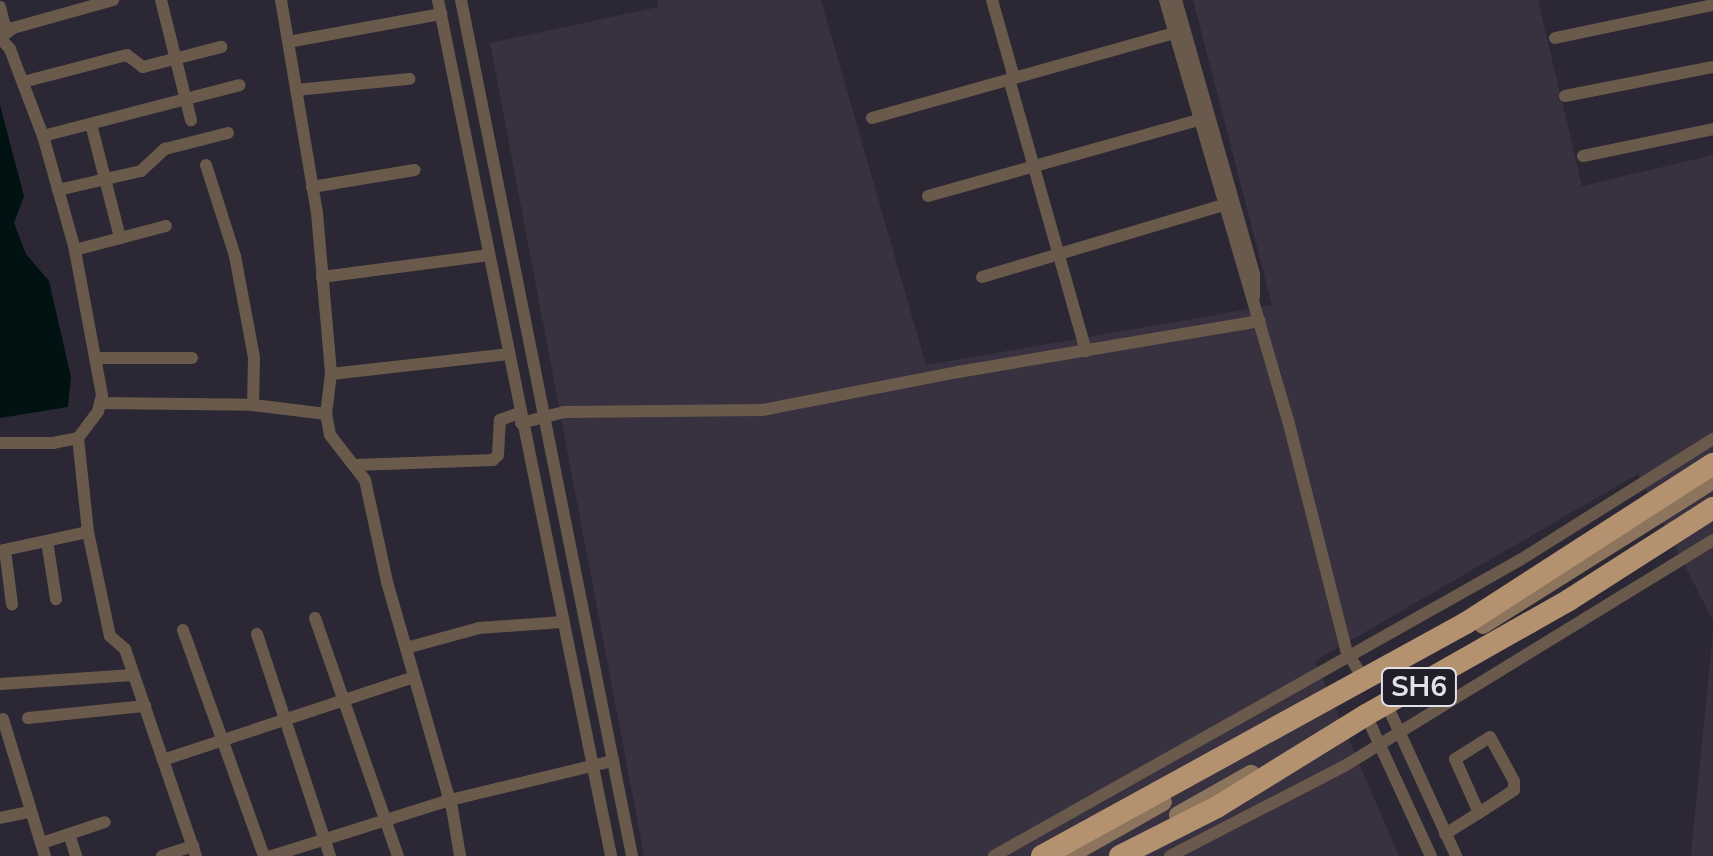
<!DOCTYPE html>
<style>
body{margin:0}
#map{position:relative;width:1713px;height:856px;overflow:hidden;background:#2b2734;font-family:"Nunito Sans",sans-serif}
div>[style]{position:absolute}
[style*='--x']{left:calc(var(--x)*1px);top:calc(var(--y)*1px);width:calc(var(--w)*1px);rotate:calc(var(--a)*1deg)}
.industrial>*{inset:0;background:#383140}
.water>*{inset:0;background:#011213}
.minor>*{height:12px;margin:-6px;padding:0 6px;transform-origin:6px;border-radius:6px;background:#695a4b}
.secondary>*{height:18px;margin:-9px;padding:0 9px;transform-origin:9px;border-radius:9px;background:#8d745d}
.trunk>*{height:22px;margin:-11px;padding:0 11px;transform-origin:11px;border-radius:11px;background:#b49270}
span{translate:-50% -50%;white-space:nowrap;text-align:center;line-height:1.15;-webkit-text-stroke:9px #211e2a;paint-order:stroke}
.shield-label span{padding:2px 8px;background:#211e2a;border:2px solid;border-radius:8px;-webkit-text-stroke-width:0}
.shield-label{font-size:28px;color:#e2e0e8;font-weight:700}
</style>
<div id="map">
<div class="industrial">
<i style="clip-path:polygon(657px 0,821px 0,926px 365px,1272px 305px,1193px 0,1538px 0,1582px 186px,1713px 155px,1713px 621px,1638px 474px,1315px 661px,1399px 856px,644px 856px,490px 43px,658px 7px)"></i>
<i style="clip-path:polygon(1713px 630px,1713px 856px,1691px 856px)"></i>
</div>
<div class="water">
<i style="clip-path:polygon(0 105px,24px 196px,14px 223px,26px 254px,49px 281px,71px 377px,68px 407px,0 418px)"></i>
</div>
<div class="minor">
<i style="--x:161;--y:0;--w:124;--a:76"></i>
<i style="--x:281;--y:0;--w:216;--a:80.4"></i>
<i style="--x:317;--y:213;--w:162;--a:85"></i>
<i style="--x:331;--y:374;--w:40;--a:97.1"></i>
<i style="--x:326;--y:414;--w:21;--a:79"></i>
<i style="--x:330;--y:435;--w:57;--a:52.1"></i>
<i style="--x:365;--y:480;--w:104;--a:77.8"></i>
<i style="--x:387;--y:582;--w:235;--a:74"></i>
<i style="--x:452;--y:808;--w:49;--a:80.5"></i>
<i style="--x:438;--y:0;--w:873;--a:78.57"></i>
<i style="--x:461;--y:0;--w:873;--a:78.7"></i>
<i style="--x:992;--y:0;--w:81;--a:74.2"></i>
<i style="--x:1165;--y:0;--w:438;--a:73.7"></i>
<i style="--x:1288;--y:420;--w:237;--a:75.8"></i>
<i style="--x:1346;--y:650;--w:31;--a:59"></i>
<i style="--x:1176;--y:0;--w:285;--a:74.1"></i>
<i style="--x:1254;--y:274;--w:23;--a:90"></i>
<i style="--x:0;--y:7;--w:25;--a:76"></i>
<i style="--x:1555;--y:38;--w:161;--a:-11.8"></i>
<i style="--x:288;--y:42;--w:156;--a:-10.4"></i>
<i style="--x:1009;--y:79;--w:283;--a:74.2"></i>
<i style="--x:23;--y:82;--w:107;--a:-14.6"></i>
<i style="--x:127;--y:55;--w:20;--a:37"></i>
<i style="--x:143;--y:67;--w:81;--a:-14.4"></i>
<i style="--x:296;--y:90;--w:114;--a:-5.6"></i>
<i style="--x:1565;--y:96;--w:151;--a:-11.1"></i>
<i style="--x:872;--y:118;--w:314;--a:-15.7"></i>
<i style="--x:91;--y:124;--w:118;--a:75.7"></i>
<i style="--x:43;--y:136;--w:203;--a:-14.5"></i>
<i style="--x:1583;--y:156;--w:133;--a:-11.7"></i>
<i style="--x:206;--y:165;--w:96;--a:72.3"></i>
<i style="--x:235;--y:256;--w:104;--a:79.4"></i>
<i style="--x:254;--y:358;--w:47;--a:91.2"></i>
<i style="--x:312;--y:187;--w:104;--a:-9.4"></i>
<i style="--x:58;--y:190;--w:85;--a:-12.9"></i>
<i style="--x:141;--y:171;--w:33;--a:-43"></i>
<i style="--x:165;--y:149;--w:65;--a:-14.3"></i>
<i style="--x:928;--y:196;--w:281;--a:-15.7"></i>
<i style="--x:75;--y:250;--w:94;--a:-14.8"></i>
<i style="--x:322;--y:277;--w:167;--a:-7.5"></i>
<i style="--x:982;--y:277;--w:252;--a:-16.6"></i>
<i style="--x:97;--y:358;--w:95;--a:0"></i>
<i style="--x:331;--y:374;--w:178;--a:-6.4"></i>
<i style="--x:100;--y:403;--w:153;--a:0.7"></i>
<i style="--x:253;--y:405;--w:74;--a:7"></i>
<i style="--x:521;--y:423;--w:44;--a:-14.3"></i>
<i style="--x:564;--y:412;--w:198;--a:-0.6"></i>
<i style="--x:762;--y:410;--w:200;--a:-11"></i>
<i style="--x:958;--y:372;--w:306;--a:-9.6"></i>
<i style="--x:78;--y:438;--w:95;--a:83.9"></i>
<i style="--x:88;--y:532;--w:106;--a:78.1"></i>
<i style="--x:110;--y:636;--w:20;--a:41"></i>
<i style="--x:125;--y:649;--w:219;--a:71.1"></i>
<i style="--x:0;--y:443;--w:53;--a:0"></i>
<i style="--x:53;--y:443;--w:25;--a:-11"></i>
<i style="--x:78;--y:438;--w:34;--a:-53"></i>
<i style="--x:98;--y:411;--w:16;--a:-76"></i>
<i style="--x:102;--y:395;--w:152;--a:-100.6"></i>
<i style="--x:74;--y:246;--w:114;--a:-105.7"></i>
<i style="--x:43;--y:136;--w:93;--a:-110.8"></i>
<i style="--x:10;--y:49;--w:15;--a:-132"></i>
<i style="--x:0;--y:38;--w:16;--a:-38"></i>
<i style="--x:13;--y:28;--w:104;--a:-15.6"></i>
<i style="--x:356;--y:465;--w:137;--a:-2.1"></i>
<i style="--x:493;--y:460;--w:7;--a:-45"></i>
<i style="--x:498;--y:455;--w:35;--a:-87"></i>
<i style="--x:500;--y:420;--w:20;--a:-20"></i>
<i style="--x:47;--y:541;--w:59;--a:81.2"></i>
<i style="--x:5;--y:550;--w:55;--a:82.7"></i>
<i style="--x:0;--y:551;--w:90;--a:-12.2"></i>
<i style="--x:315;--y:618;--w:252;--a:70.8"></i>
<i style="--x:183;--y:630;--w:240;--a:70.3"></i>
<i style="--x:257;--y:634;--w:234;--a:71.8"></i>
<i style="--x:406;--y:648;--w:76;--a:-15.3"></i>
<i style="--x:479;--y:628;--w:83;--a:-4.1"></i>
<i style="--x:0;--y:684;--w:133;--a:-3.9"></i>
<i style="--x:1387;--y:705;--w:166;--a:65.4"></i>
<i style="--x:1366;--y:715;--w:155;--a:65.3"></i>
<i style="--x:28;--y:718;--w:118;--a:-5.9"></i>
<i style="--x:3;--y:719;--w:143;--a:73"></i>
<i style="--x:163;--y:760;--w:264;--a:-18.3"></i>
<i style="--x:0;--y:818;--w:30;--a:-12"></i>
<i style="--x:69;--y:834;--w:23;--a:72"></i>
<i style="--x:1445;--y:834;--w:40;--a:-32"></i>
<i style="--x:1479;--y:813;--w:42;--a:-33.3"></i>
<i style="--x:1514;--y:790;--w:9;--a:-90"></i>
<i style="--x:1514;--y:781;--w:50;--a:-118.6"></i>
<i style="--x:1490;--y:737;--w:41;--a:147.8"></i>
<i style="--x:1455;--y:759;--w:59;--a:66"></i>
<i style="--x:42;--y:843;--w:66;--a:-18.4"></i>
<i style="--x:162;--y:856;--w:33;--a:-18"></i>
<i style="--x:272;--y:856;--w:187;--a:-17.5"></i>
<i style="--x:450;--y:800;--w:168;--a:-13.5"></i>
<i style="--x:994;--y:856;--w:604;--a:-29.37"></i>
<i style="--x:1520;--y:560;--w:228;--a:-32.1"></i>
<i style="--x:1170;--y:856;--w:198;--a:-27.3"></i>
<i style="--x:1346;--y:765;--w:430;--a:-31.5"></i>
</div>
<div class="secondary">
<i style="--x:1483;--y:625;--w:272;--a:-32.2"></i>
<i style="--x:1178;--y:815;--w:84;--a:-29.3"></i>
<i style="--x:1068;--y:856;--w:109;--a:-29.6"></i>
</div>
<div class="trunk">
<i style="--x:1042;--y:856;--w:484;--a:-28.8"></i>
<i style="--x:1466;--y:623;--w:294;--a:-32.8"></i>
<i style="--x:1120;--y:856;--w:109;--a:-26.8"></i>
<i style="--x:1217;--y:807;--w:175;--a:-31.7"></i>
<i style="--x:1366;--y:715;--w:233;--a:-29.5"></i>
<i style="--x:1569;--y:600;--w:171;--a:-32.6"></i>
</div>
<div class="shield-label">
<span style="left:1419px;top:687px">SH6</span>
</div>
</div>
